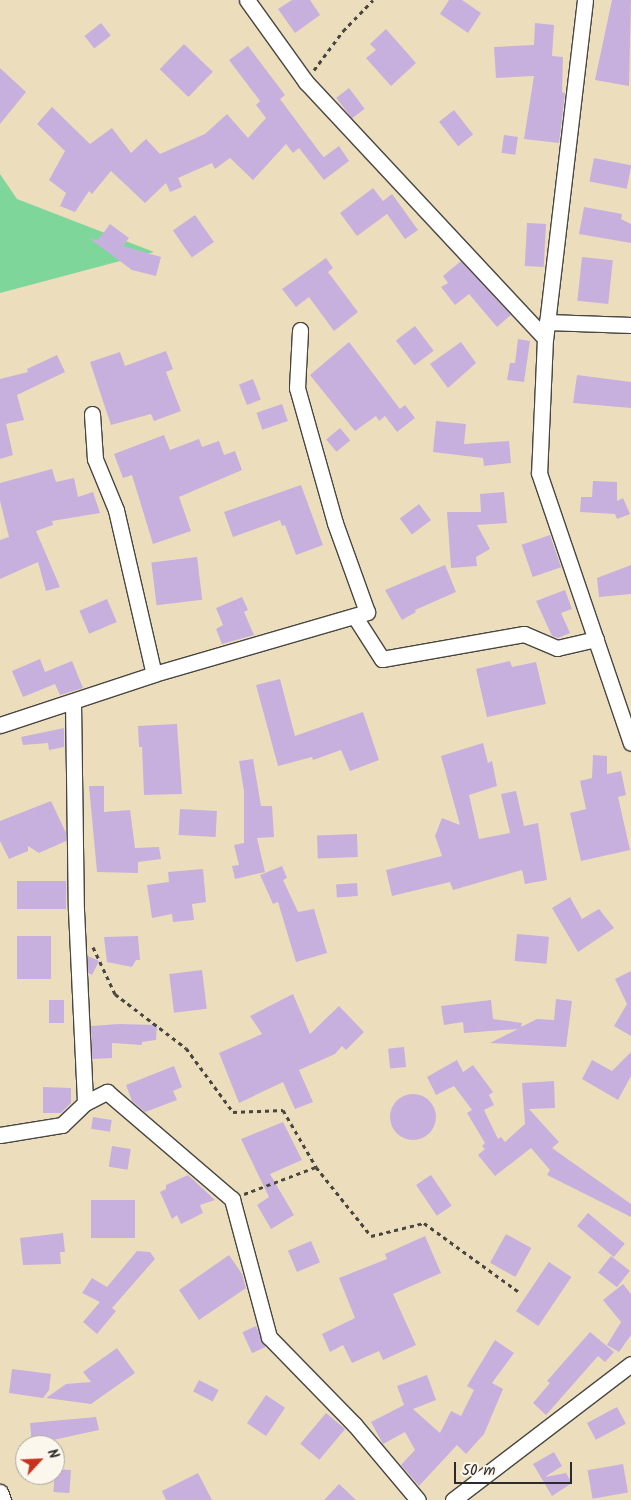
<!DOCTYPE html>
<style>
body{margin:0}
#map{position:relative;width:631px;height:1500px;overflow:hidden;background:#ecdebc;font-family:Kalam,sans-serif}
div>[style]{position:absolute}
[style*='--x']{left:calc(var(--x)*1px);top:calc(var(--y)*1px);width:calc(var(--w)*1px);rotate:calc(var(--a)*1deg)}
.green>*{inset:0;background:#7ed69b}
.building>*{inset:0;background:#c7b0dd;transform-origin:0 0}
.round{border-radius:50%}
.path>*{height:3px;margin-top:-1.5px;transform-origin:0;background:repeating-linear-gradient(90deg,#484641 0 4px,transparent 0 8px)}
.roads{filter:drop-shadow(1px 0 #484641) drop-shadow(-1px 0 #484641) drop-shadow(0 1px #484641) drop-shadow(0 -1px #484641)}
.street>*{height:15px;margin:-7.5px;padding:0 7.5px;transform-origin:7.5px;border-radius:7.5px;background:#fff}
span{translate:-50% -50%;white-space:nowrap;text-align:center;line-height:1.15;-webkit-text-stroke:4px #fbf7ec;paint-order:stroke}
.north{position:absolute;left:15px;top:1435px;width:50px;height:50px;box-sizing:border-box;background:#fbf7ec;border:1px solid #a8a59f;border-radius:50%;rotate:65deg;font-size:14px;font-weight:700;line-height:20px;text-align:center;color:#2b2b2b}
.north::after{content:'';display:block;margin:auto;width:18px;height:22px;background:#c8321e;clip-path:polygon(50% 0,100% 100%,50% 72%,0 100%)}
.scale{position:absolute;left:454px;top:1462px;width:118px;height:22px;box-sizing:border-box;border:2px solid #2b2b2b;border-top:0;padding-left:6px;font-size:15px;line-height:18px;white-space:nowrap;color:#2b2b2b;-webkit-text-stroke:4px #fbf7ec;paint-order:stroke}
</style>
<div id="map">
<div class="green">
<i style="clip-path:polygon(0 174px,17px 199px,154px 252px,0 293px)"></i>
</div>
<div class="building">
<i style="clip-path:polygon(292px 0,310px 0,320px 15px,295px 33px,278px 9px)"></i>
<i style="clip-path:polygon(449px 0,462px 0,481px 13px,468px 33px,440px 14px)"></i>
<i style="clip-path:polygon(612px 0,631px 0,629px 86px,595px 80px)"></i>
<i style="left:101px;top:23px;width:16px;height:21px;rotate:52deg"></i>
<i style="clip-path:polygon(535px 23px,554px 25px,552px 56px,563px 57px,562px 92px,565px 93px,559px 143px,524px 139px,534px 76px,496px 78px,494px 47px,534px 45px)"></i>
<i style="clip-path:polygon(386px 29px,416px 63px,391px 86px,366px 58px,376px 50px,370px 44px)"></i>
<i style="left:184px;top:44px;width:40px;height:35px;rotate:44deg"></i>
<i style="clip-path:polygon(248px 46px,285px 95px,280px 99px,321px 154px,324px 157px,339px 146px,349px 161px,324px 180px,299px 148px,293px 153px,286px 144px,253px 180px,230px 158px,215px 169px,212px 163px,178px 178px,182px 187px,170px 192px,166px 183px,145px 203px,111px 171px,92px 194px,89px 191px,75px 212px,60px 206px,66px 193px,49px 180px,65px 151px,37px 124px,52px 107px,90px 144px,112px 128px,131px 153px,146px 139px,160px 154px,205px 134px,227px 114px,248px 138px,266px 118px,256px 105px,260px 101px,229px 60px)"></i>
<i style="clip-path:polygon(0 68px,26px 92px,0 124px)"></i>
<i style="left:349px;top:88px;width:26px;height:16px;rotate:53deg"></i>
<i style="left:454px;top:110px;width:31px;height:19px;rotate:52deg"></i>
<i style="left:504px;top:135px;width:14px;height:18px;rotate:8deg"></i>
<i style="left:594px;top:158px;width:38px;height:24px;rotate:11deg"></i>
<i style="clip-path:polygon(373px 188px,383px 201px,392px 194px,418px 230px,405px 239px,387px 214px,357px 236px,340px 213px)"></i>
<i style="clip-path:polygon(584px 207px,622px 214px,621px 219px,631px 224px,631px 243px,579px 234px)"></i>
<i style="left:195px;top:215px;width:33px;height:27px;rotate:55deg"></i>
<i style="left:527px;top:223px;width:19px;height:43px;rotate:3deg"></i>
<i style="clip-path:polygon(110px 224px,129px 238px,123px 246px,161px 257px,156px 276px,132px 270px,89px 238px,98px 240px)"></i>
<i style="left:582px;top:257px;width:31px;height:44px;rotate:6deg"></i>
<i style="clip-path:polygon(326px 258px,333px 268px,328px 272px,358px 312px,334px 331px,309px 297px,296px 307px,282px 289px)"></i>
<i style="clip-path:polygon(461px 261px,511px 315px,497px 327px,469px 294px,455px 305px,441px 287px,448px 283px,443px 276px)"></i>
<i style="left:415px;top:326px;width:31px;height:24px;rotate:53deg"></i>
<i style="clip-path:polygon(518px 339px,530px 341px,524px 382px,507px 380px,510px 363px,515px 363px)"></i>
<i style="clip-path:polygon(349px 342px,400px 409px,405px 405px,415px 418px,397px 432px,385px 416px,379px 421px,376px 416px,355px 431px,310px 375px)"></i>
<i style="clip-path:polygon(461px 342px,476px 363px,448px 388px,430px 364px)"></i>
<i style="clip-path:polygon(166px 351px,173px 369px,166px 372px,181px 411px,154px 421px,151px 414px,111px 425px,90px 362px,120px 352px,125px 366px)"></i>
<i style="clip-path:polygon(57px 355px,65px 372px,17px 395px,24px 420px,6px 424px,13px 455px,0 459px,0 379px,28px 372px,27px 369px)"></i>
<i style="clip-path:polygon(577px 375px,631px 382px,631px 408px,573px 403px)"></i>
<i style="left:253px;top:379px;width:22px;height:15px;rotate:69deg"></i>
<i style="left:282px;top:404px;width:18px;height:27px;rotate:71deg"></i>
<i style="clip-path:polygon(436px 421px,466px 424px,464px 444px,509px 441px,511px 463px,484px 466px,483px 458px,433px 452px)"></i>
<i style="left:340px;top:428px;width:16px;height:18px;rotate:50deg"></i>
<i style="clip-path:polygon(164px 435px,170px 450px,199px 439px,202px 447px,219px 441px,224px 455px,235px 451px,242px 470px,179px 497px,191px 531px,153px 544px,132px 475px,123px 478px,114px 454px)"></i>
<i style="clip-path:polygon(52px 469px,56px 482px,74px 478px,78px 497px,93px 492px,100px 513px,52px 521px,53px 525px,36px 531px,60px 587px,46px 591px,38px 562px,0 579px,0 540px,9px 537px,0 501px,0 483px)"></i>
<i style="clip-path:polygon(593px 481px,617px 482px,617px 501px,623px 498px,630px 514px,617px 519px,615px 514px,580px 512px,581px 497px,592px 497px)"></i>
<i style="clip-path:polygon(301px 485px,323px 545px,296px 555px,285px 525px,282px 526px,280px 520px,233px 537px,224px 512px)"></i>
<i style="clip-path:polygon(504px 492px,507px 523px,477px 525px,490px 549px,476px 557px,477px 566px,451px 568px,447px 512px,481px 512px,480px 494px)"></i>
<i style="left:419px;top:504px;width:20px;height:24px;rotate:53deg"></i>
<i style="left:550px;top:535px;width:34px;height:30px;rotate:71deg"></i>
<i style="left:197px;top:557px;width:43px;height:46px;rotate:83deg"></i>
<i style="clip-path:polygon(445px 565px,456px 592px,415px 610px,416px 612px,402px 620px,385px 590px)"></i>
<i style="clip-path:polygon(631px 565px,631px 594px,599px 597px,597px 578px)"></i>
<i style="clip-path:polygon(565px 590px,572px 609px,561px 613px,570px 633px,558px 638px,552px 636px,536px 601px)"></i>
<i style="clip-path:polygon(242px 597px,248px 610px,244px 612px,254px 635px,222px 644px,216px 629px,223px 625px,216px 608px)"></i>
<i style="left:107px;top:599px;width:25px;height:30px;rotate:67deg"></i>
<i style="clip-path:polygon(40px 659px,45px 672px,72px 661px,83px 688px,60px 695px,55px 684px,23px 697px,12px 671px)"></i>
<i style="clip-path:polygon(510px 661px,512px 667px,536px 662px,546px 704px,487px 717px,476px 669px)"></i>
<i style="clip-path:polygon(280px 679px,295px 736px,363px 712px,379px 760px,350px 771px,341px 750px,313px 760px,312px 757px,278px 766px,256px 685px)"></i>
<i style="clip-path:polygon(177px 724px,182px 794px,144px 795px,142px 747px,139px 747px,138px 726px)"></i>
<i style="clip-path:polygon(64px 728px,64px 747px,49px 750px,48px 743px,23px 745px,21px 737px)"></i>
<i style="clip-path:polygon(483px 743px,488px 763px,492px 761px,497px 786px,469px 795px,479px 839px,510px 833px,501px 794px,516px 791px,524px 826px,538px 823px,547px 880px,525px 884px,522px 870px,453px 890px,450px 882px,392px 896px,386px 870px,442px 856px,435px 836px,442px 818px,460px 825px,441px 756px)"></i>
<i style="clip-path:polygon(593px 755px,607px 756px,607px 774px,621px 771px,626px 795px,618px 797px,630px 850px,581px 861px,570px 813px,586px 809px,580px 781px,592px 778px)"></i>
<i style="clip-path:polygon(253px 759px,261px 806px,272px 806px,274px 837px,257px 838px,265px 872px,235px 879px,232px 866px,239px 865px,234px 845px,244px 843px,244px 791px,239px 761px)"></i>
<i style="clip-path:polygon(89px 786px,104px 786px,104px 812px,130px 810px,135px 848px,159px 847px,161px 859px,138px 862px,138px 873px,97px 872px)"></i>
<i style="clip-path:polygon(51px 801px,66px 833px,66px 841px,39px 853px,28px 846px,28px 851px,9px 859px,0 841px,0 821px)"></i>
<i style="left:180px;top:809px;width:37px;height:26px;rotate:3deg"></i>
<i style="left:357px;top:834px;width:23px;height:40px;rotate:88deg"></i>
<i style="clip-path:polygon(282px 866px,287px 878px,283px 880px,298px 912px,314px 909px,327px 953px,296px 962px,278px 902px,273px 904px,260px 875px)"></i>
<i style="clip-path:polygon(203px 869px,206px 902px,192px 904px,194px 920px,173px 922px,172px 914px,152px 918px,147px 885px,169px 882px,168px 872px)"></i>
<i style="left:17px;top:881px;width:49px;height:28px"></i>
<i style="left:357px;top:883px;width:13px;height:21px;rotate:86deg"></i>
<i style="clip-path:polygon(570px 897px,582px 919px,599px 909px,614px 928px,578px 952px,552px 908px)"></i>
<i style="left:517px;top:934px;width:32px;height:27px;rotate:5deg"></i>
<i style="left:17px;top:936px;width:34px;height:43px"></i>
<i style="clip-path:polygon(138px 936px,140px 960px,136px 960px,132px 967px,107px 962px,104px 937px)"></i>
<i style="clip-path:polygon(88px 956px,99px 961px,92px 975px,88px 973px)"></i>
<i style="left:202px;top:970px;width:39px;height:33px;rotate:83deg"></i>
<i style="clip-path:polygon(631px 971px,631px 1036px,614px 1026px,627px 1004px,615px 979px)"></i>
<i style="clip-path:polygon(293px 994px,310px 1034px,339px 1006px,364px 1032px,346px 1050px,342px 1046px,335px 1054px,299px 1070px,313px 1102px,295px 1109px,283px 1082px,239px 1103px,219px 1053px,262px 1034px,250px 1016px)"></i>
<i style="clip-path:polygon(556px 999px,572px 1001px,566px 1047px,490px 1043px,518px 1029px,464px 1033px,463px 1022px,444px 1025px,441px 1006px,491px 1000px,493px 1019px,522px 1023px,521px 1027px,537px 1019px,554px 1020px)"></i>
<i style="left:49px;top:1000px;width:15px;height:23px"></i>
<i style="clip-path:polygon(118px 1024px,157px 1025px,156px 1040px,142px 1042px,142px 1045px,112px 1043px,112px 1058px,92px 1059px,91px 1026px)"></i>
<i style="left:404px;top:1047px;width:20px;height:16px;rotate:84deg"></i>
<i style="clip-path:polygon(631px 1052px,631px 1076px,618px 1100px,582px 1079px,592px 1060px,612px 1071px)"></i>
<i style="clip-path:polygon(457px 1060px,463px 1072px,473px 1065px,493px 1092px,489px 1095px,494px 1105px,484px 1110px,498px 1139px,501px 1137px,505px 1142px,525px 1124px,522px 1083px,554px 1081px,555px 1108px,529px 1109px,559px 1142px,552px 1148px,631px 1204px,631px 1217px,547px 1175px,550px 1170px,531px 1148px,495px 1176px,478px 1155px,485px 1149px,482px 1146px,485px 1143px,467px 1113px,472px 1110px,454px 1086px,436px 1095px,427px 1077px)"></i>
<i style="clip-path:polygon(174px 1066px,182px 1087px,173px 1091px,177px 1100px,145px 1112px,132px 1101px,126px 1085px)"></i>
<i style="clip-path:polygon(43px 1087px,71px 1088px,71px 1103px,61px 1113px,43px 1113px)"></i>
<i class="round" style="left:390px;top:1094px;width:46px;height:46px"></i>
<i style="left:93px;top:1117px;width:19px;height:12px;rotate:9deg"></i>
<i style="clip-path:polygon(283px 1122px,302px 1160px,270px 1174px,294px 1215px,271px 1229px,257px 1205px,269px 1197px,241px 1139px)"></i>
<i style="left:112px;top:1146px;width:19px;height:21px;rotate:9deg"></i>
<i style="clip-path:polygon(188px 1175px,215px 1200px,200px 1205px,203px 1213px,181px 1224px,177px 1215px,172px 1219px,160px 1192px,166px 1189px,166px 1185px)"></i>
<i style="left:431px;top:1175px;width:37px;height:18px;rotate:56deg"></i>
<i style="left:91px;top:1200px;width:44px;height:38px"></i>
<i style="left:588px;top:1213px;width:48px;height:17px;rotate:40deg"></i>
<i style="clip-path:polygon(63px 1233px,65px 1252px,60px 1252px,61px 1264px,23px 1265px,20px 1238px)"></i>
<i style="left:506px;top:1234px;width:29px;height:33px;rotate:29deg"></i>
<i style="clip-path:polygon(425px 1236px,441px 1273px,393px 1294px,416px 1345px,383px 1360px,379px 1351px,352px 1363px,343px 1345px,330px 1352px,322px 1334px,355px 1318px,339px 1278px,387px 1259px,385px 1254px)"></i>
<i style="left:311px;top:1241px;width:23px;height:25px;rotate:67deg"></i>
<i style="clip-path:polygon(137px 1251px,150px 1252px,155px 1259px,112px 1308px,116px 1311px,97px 1334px,83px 1322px,100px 1302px,82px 1293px,92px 1278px,107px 1287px)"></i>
<i style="clip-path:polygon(229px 1255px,242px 1274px,246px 1288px,199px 1320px,179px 1290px)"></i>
<i style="left:611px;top:1256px;width:24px;height:21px;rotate:38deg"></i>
<i style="left:549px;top:1262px;width:27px;height:59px;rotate:34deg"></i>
<i style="clip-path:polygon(623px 1284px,631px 1294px,631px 1335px,619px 1352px,607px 1345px,621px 1322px,603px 1300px)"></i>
<i style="left:256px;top:1326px;width:23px;height:15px;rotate:65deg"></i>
<i style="clip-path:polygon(590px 1332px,614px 1352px,605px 1362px,598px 1356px,546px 1415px,533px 1403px,550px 1383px,547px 1381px)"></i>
<i style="clip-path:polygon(495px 1340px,514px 1353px,492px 1383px,503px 1389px,484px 1434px,466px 1454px,457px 1445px,419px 1486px,401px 1465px,415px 1450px,405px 1432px,383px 1444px,371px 1422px,404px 1405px,397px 1386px,427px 1375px,436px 1400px,413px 1409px,440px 1433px,451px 1411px,461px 1416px,474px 1390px,467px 1386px)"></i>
<i style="clip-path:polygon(117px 1348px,135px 1373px,91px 1404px,46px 1398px,66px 1384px,91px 1382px,83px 1372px)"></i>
<i style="clip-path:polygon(12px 1369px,51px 1374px,49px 1390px,43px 1398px,9px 1393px)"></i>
<i style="left:199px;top:1380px;width:22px;height:13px;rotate:27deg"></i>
<i style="left:266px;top:1395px;width:23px;height:34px;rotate:34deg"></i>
<i style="left:617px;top:1407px;width:19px;height:34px;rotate:62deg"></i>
<i style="left:326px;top:1413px;width:25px;height:40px;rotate:40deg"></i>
<i style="clip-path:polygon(96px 1417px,99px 1430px,53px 1440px,53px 1444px,32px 1445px,30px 1423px)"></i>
<i style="clip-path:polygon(554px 1452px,562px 1466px,545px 1477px,566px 1473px,572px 1483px,552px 1496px,533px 1464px)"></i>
<i style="left:623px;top:1464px;width:29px;height:36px;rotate:80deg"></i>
<i style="left:55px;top:1469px;width:16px;height:23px;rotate:4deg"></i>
<i style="clip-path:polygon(198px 1473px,212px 1500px,166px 1500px,162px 1491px)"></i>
<i style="clip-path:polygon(339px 1484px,356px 1500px,324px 1500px)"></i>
</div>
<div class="path">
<i style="--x:314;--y:70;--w:49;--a:-53.4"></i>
<i style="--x:343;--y:31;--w:43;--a:-45.9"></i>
<i style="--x:93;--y:947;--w:52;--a:64.9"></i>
<i style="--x:115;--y:994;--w:89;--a:37.3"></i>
<i style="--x:186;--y:1048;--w:79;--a:53.7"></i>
<i style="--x:233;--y:1112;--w:50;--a:-2.3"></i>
<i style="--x:283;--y:1110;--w:66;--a:59.9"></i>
<i style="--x:244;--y:1194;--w:77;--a:-20.6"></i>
<i style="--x:316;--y:1167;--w:88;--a:51.4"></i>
<i style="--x:371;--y:1236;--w:55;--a:-13.8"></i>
<i style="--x:424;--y:1223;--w:117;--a:36"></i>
</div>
<div class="roads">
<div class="street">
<i style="--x:247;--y:0;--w:101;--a:54.3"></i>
<i style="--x:306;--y:82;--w:350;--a:47"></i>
<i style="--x:585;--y:0;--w:340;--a:96.7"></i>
<i style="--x:545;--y:338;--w:135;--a:92.5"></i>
<i style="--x:539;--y:473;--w:285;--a:71.2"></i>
<i style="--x:547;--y:322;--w:84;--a:2"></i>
<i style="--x:92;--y:414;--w:45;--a:86.2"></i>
<i style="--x:95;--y:459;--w:55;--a:67.6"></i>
<i style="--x:116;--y:510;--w:168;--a:77"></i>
<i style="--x:355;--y:617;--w:50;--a:57.3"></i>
<i style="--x:382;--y:659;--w:144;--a:-10"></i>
<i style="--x:524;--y:634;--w:36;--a:23"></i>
<i style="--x:557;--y:648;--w:40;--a:-13"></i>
<i style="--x:73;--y:702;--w:208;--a:89.2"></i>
<i style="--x:76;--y:910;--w:193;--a:87.3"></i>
<i style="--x:0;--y:725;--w:162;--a:-18.3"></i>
<i style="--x:154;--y:674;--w:222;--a:-16.2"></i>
<i style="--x:367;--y:612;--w:95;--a:-109.8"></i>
<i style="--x:335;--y:523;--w:140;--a:-105.7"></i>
<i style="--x:297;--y:388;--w:58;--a:-87"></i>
<i style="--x:0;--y:1135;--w:63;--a:-9.2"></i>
<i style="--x:62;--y:1125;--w:32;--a:-44"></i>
<i style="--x:85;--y:1103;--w:25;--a:-27"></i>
<i style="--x:107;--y:1092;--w:165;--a:40.6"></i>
<i style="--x:232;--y:1199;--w:143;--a:75"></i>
<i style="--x:269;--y:1337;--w:122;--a:45.7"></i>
<i style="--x:354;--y:1424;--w:99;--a:49.9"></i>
<i style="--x:0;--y:1492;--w:9;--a:69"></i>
<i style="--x:453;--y:1500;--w:224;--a:-37.4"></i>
</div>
</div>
<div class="north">N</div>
<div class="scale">50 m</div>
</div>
